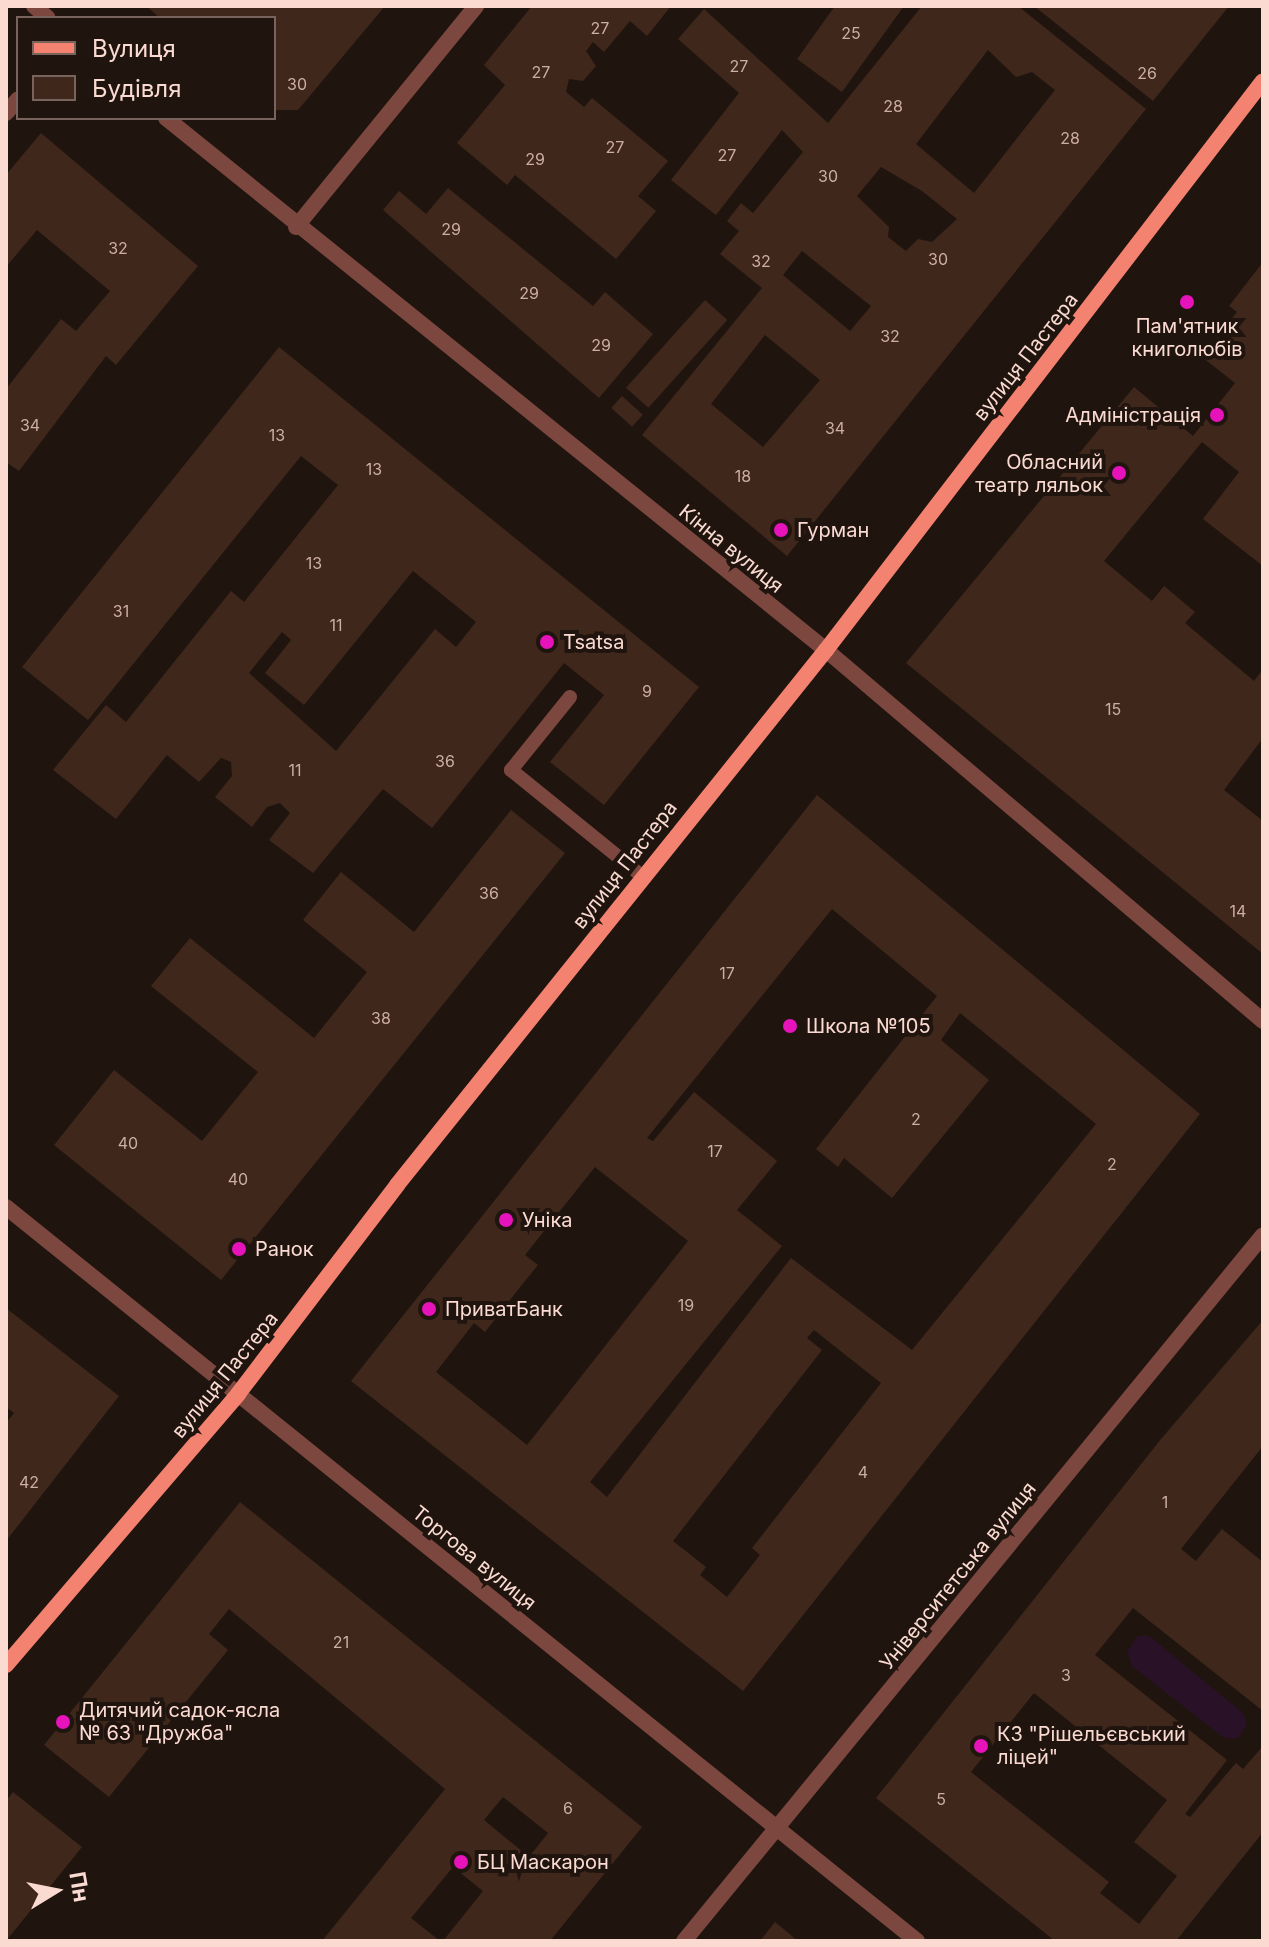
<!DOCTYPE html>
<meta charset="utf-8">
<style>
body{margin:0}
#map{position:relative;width:1269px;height:1947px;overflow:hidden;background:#20140f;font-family:Inter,sans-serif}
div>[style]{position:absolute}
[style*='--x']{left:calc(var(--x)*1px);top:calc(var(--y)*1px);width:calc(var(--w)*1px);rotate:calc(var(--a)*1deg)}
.green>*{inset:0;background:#291227}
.building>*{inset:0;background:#3f271c;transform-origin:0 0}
.lane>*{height:14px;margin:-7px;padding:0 7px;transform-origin:7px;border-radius:7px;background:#7b473e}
.street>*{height:16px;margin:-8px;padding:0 8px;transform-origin:8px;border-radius:8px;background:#7b473e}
.secondary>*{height:16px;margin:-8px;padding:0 8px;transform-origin:8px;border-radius:8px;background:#f38270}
.dots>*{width:22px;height:22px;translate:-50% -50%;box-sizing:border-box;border:4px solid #20140f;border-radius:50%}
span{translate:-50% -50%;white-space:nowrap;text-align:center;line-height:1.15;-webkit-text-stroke:8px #20140f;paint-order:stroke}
.number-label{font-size:16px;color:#ccaea4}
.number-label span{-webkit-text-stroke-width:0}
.poi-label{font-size:20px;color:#fbdbd1}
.right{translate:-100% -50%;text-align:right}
.left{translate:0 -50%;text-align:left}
.street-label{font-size:20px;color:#fbdbd1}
.frame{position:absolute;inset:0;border:8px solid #fbdbd1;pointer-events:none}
.legend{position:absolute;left:16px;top:16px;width:260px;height:104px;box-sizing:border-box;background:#20140f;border:2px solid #78645d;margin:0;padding:10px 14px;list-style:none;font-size:24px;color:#fbdbd1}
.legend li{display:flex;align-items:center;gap:16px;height:40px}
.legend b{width:40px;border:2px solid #78645d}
.north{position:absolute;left:16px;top:1851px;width:80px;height:80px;-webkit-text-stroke:6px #20140f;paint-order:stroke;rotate:80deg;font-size:22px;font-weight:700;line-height:32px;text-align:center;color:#fbdbd1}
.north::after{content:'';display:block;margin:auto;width:28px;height:36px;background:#fbdbd1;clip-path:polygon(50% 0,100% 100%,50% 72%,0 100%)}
</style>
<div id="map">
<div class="green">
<i style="clip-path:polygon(1138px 1636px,1149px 1636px,1243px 1713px,1247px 1725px,1238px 1738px,1224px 1738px,1132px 1666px,1127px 1652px)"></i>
</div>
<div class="building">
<i style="clip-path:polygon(146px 6px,385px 6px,298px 110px,274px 110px,274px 18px,160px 18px)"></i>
<i style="clip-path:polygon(532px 6px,671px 6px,647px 36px,630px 21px,604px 52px,593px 42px,586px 51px,596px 66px,583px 81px,569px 79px,566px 92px,584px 107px,592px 98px,668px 161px,638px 196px,656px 211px,616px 259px,515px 175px,507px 185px,457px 143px,505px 85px,484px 65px)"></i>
<i style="clip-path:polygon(835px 6px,904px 6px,842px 92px,797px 59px)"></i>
<i style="clip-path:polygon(evenodd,922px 6px,1018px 6px,1146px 109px,787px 556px,642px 435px,762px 288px,720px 254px,739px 231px,727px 221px,741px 203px,753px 213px,803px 152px,782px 130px,716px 215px,671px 180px,739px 93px,678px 39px,704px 9px,828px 123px,922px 6px,988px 50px,1016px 77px,1032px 72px,1055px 90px,974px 193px,916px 144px,988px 50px,922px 6px,881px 167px,922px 191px,957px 219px,932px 242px,918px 239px,906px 251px,888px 237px,889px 227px,857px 196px,881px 167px,922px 6px,802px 251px,871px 306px,850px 331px,783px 275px,802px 251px,922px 6px,765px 335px,820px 380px,763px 447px,711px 404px,765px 335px)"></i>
<i style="clip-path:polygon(1034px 6px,1229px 6px,1153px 101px)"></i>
<i style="clip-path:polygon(41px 133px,198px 266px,116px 365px,106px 356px,19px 471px,6px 462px,6px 389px,61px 319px,76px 331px,110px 291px,37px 230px,6px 267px,6px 175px)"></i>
<i style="clip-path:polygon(448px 188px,593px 306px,605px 292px,653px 334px,599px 398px,383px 210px,399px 191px,426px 214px)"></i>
<i style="clip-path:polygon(1263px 262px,1263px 566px,1203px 519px,1239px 472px,1202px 442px,1104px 561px,1152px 601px,1164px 586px,1195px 612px,1185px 623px,1254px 681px,1263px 669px,1263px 738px,1224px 790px,1263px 821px,1263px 954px,906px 663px,1134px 387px,1193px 436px,1235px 383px,1202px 357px,1237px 312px,1229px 306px)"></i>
<i style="left:705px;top:300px;width:30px;height:118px;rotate:42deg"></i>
<i style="clip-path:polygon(evenodd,279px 347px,699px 687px,604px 805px,550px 762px,604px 695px,564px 663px,432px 828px,383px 789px,313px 873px,269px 840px,290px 813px,280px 803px,267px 807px,252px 827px,215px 797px,232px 776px,231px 762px,221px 758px,199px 782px,167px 755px,116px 819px,53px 770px,106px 705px,126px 722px,231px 591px,244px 602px,338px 485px,301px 456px,88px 720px,22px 667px,279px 347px,413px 571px,476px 622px,456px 647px,435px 629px,336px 751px,249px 673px,282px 632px,291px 640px,265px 673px,304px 705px,413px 571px)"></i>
<i style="left:622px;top:396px;width:28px;height:16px;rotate:42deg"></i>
<i style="clip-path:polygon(evenodd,817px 795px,1200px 1114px,743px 1691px,351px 1381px,817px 795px,832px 909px,937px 996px,816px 1149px,838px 1167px,844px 1158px,892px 1198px,989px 1080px,941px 1040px,960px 1013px,1096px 1124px,912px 1350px,791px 1258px,607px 1497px,590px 1482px,782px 1246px,737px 1210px,777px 1161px,694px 1092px,653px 1141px,647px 1138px,832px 909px,817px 795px,595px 1167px,688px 1241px,527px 1445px,436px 1372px,474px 1323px,485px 1332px,521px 1286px,538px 1265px,525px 1255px,595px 1167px,817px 795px,814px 1330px,881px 1383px,752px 1548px,760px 1555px,727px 1597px,700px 1575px,706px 1567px,673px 1541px,822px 1350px,807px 1338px,814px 1330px)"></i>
<i style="clip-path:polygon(511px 810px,565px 853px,221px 1280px,54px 1145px,114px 1070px,202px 1141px,258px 1072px,151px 986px,190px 938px,314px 1038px,367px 972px,303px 920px,341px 872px,414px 932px)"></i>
<i style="clip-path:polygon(6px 1308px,119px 1396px,6px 1541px,6px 1423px,14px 1413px,6px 1407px)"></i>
<i style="clip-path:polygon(evenodd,1263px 1320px,1263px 1446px,1181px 1549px,1196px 1561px,1222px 1529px,1263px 1562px,1263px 1711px,1133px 1608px,1095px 1655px,1227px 1760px,1185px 1814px,1190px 1817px,1236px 1763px,1243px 1769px,1263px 1746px,1263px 1832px,1176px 1941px,1055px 1941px,876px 1798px,1161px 1439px,1263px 1320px,1034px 1693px,1167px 1800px,1134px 1842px,1177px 1876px,1139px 1924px,1100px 1893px,1109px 1882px,971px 1772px,1034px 1693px)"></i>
<i style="clip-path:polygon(evenodd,240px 1502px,642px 1827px,550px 1941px,443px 1941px,483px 1891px,453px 1867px,411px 1918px,440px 1941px,322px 1941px,445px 1789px,229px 1609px,209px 1634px,228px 1650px,109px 1797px,44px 1745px,240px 1502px,503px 1797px,548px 1833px,529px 1857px,484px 1820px,503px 1797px)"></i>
<i style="clip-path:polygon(13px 1792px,82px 1847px,6px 1941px,6px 1801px)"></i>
<i style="clip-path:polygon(775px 1922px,798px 1941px,760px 1941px)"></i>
</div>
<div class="lane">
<i style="--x:570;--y:697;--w:94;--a:128.9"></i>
<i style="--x:511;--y:770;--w:169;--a:39"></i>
</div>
<div class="street">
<i style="--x:34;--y:6;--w:18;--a:41"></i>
<i style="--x:6;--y:113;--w:18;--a:-49"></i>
<i style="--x:166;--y:118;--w:848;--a:38.87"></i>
<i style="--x:826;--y:650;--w:573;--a:40.33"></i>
<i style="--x:296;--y:227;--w:285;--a:-50.8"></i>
<i style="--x:6;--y:1207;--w:1170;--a:38.86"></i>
<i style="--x:684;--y:1941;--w:913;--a:-50.64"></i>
</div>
<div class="secondary">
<i style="--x:6;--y:1665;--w:357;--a:-49.4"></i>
<i style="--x:238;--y:1394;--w:263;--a:-52.7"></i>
<i style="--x:397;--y:1185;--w:686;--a:-51.27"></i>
<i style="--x:826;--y:650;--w:717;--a:-52.48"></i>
</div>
<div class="dots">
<i style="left:1187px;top:302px;background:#e513b9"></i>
<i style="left:1217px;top:415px;background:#e513b9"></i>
<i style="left:1119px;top:473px;background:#e513b9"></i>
<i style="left:781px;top:530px;background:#e513b9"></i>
<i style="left:547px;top:642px;background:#e513b9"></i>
<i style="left:790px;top:1026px;background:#e513b9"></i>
<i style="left:506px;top:1220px;background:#e513b9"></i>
<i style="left:239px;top:1249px;background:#e513b9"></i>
<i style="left:429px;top:1309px;background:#e513b9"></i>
<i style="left:63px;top:1722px;background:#e513b9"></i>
<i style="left:981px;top:1746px;background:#e513b9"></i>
<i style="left:461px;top:1862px;background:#e513b9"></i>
</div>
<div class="number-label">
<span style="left:600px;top:28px">27</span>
<span style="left:851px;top:33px">25</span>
<span style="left:739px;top:66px">27</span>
<span style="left:541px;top:72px">27</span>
<span style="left:1147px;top:73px">26</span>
<span style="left:297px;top:84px">30</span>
<span style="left:893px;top:106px">28</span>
<span style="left:1070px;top:138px">28</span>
<span style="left:615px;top:147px">27</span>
<span style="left:727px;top:155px">27</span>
<span style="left:535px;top:159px">29</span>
<span style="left:828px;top:176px">30</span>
<span style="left:451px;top:229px">29</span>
<span style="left:118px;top:248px">32</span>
<span style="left:938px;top:259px">30</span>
<span style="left:761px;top:261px">32</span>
<span style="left:529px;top:293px">29</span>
<span style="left:890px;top:336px">32</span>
<span style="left:601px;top:345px">29</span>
<span style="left:30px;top:425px">34</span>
<span style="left:835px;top:428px">34</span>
<span style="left:277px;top:435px">13</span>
<span style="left:374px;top:469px">13</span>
<span style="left:743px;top:476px">18</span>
<span style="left:314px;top:563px">13</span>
<span style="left:121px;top:611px">31</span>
<span style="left:336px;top:625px">11</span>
<span style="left:647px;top:691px">9</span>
<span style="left:1113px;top:709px">15</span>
<span style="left:445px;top:761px">36</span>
<span style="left:295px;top:770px">11</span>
<span style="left:489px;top:893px">36</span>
<span style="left:1238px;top:911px">14</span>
<span style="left:727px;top:973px">17</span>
<span style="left:381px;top:1018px">38</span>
<span style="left:916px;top:1119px">2</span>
<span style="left:128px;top:1143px">40</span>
<span style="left:715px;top:1151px">17</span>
<span style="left:1112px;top:1164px">2</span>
<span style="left:238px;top:1179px">40</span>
<span style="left:686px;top:1305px">19</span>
<span style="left:863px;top:1472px">4</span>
<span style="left:29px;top:1482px">42</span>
<span style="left:1165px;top:1502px">1</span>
<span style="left:341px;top:1642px">21</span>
<span style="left:1066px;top:1675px">3</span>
<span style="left:941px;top:1799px">5</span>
<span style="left:568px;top:1808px">6</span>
</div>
<div class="poi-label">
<span style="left:1187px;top:338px">Пам'ятник<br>книголюбів</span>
<span class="right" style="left:1201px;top:415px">Адміністрація</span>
<span class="right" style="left:1103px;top:474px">Обласний<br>театр ляльок</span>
<span class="left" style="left:797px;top:530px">Гурман</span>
<span class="left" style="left:563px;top:642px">Tsatsa</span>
<span class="left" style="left:806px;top:1026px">Школа №105</span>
<span class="left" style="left:522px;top:1220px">Уніка</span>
<span class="left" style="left:255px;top:1249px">Ранок</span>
<span class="left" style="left:445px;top:1309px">ПриватБанк</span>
<span class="left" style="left:79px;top:1722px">Дитячий садок-ясла<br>№ 63 "Дружба"</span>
<span class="left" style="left:997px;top:1746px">КЗ "Рішельєвський<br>ліцей"</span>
<span class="left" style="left:477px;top:1862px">БЦ Маскарон</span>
</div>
<div class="street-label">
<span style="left:1026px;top:357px;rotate:-52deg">вулиця Пастера</span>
<span style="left:731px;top:549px;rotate:39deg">Кінна вулиця</span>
<span style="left:625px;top:865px;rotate:-52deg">вулиця Пастера</span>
<span style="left:225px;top:1375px;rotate:-51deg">вулиця Пастера</span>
<span style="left:474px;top:1558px;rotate:39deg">Торгова вулиця</span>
<span style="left:958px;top:1576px;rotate:-51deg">Університетська вулиця</span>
</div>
<div class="frame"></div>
<ul class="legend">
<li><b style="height:10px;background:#f38270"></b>Вулиця</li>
<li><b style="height:22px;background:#3f271c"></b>Будівля</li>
</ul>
<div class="north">Пн</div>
</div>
